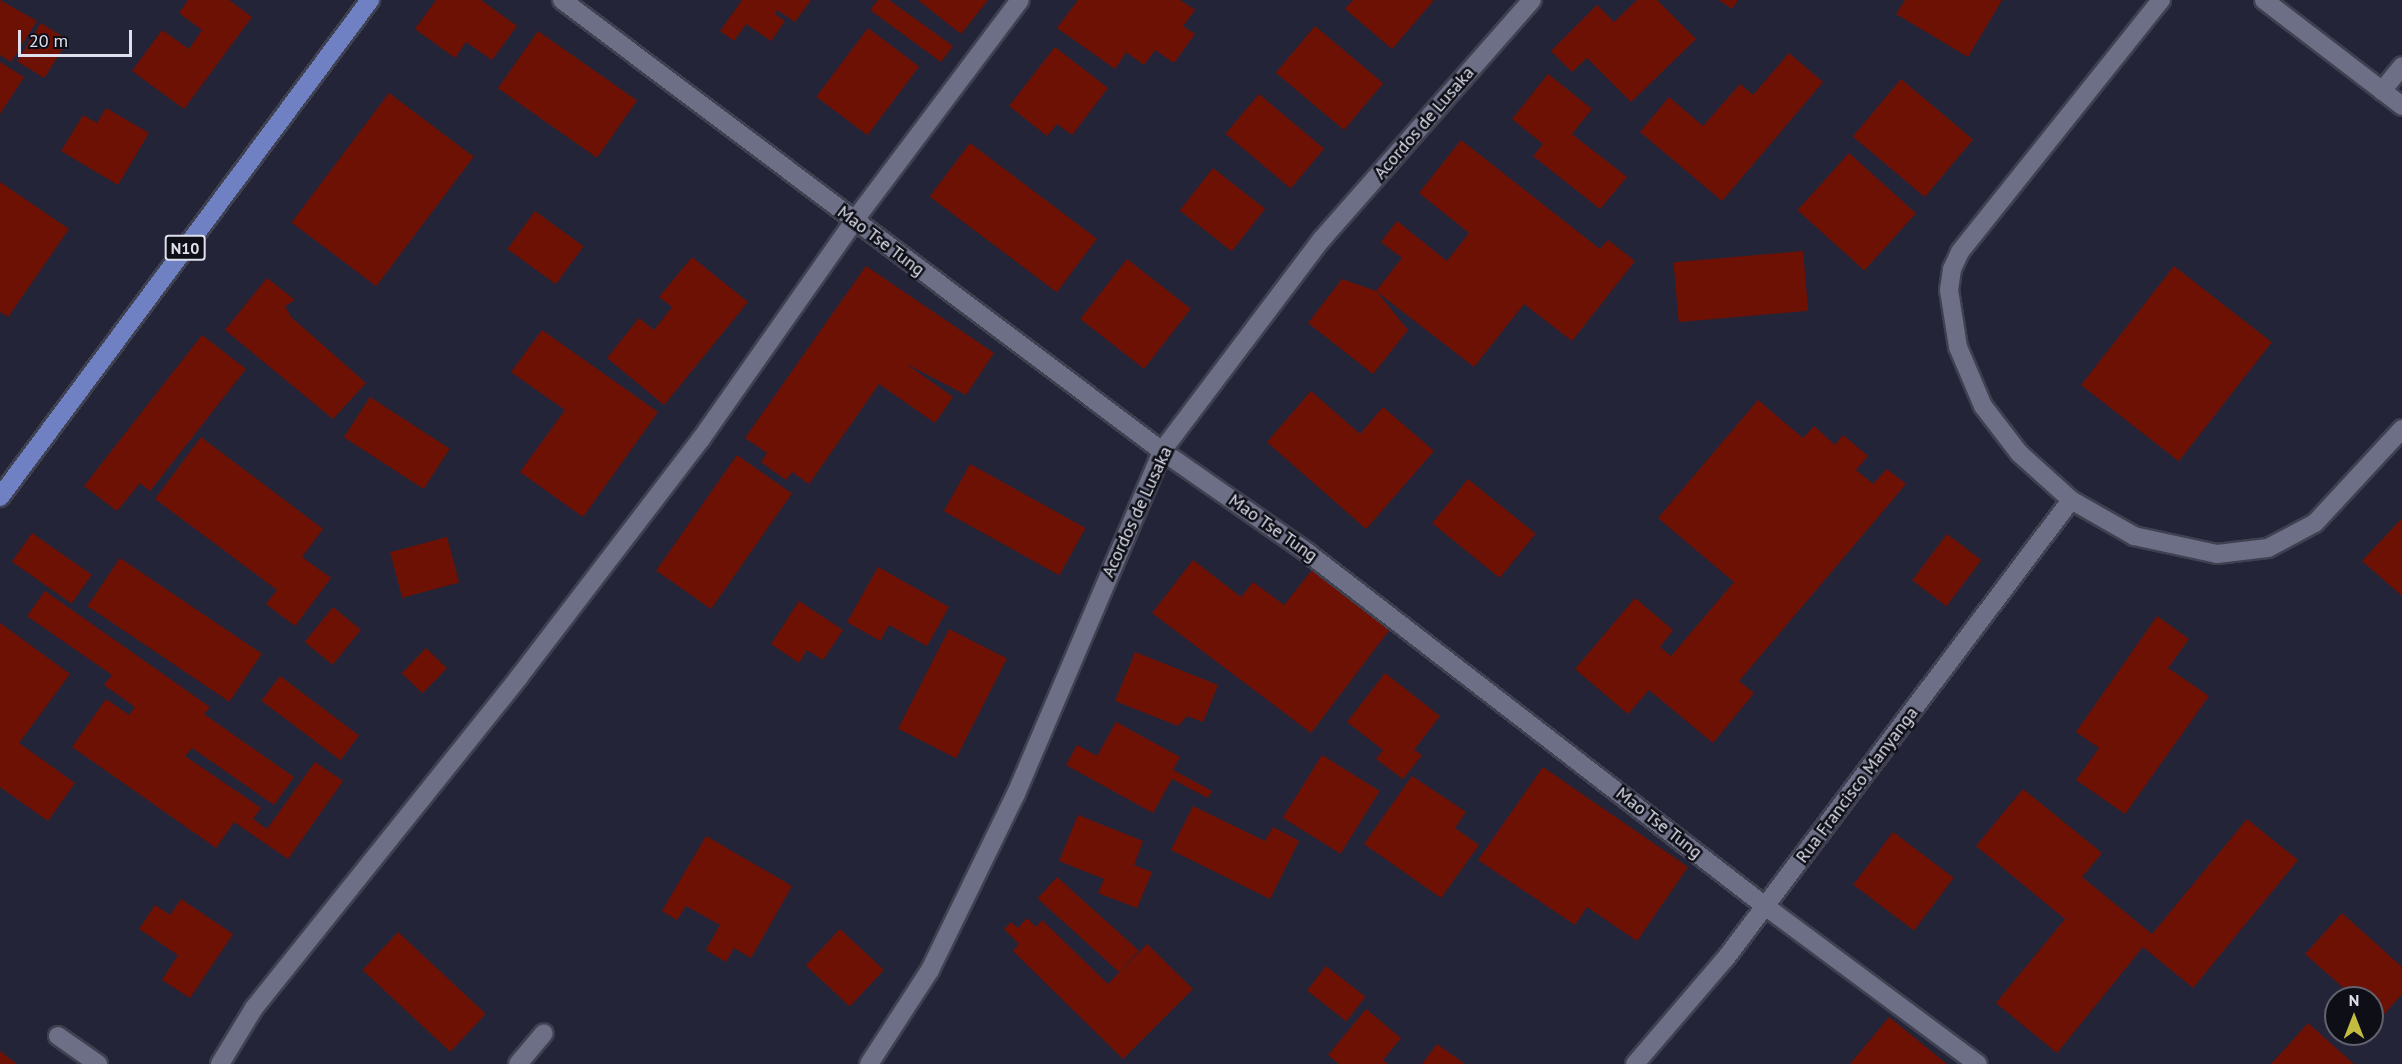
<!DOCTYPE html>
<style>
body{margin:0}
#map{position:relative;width:2402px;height:1064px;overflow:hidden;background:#232438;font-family:"PT Sans",sans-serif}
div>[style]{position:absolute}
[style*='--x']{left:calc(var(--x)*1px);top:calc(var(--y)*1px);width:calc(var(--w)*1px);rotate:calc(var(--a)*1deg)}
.building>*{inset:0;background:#6e1105;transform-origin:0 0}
.roads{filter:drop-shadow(2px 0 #3f4050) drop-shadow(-2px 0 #3f4050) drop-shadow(0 2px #3f4050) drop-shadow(0 -2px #3f4050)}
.minor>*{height:18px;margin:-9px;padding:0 9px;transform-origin:9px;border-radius:9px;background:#6d6f86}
.major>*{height:18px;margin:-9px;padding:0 9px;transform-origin:9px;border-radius:9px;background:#6f81c3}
span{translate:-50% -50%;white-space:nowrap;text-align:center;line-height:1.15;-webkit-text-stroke:5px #0e0e17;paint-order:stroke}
.shield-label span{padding:2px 4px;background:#0e0e17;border:2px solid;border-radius:4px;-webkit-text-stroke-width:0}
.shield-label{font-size:16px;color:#dee0ed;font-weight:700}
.street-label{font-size:18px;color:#dee0ed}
.north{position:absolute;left:2324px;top:986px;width:60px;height:60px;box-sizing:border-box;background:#0e0e17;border:2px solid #61626d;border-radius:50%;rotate:0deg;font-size:16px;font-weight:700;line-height:24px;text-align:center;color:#dee0ed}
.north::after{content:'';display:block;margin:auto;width:21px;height:27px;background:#c2bd3f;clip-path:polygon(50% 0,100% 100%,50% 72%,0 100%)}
.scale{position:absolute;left:18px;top:30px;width:114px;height:27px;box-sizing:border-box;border:3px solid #dee0ed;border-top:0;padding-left:8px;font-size:18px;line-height:21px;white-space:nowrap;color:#dee0ed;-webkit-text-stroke:4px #0e0e17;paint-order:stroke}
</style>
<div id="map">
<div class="building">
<i style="clip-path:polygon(0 0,37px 21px,11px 62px,0 55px)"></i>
<i style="clip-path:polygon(188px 0,229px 0,252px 17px,184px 109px,132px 71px,162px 30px,189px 49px,202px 30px,179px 13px)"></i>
<i style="clip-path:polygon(436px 0,481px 0,517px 26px,492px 60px,466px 42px,455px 58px,415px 29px)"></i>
<i style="clip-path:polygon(742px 0,811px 0,795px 22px,777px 10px,775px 14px,785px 21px,771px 41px,746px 24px,734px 41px,720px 31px)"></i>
<i style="clip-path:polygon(878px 0,889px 0,953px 46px,941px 62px,870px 10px)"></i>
<i style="clip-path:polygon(918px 0,988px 0,961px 34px)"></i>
<i style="clip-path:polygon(1078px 0,1180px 0,1195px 10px,1183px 26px,1195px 34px,1174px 63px,1155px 50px,1144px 65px,1126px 52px,1115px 69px,1057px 28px)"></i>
<i style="clip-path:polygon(1353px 0,1434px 0,1392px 49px,1345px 9px)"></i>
<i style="clip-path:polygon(1637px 0,1657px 0,1696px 39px,1631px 102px,1587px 58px,1572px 72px,1551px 51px,1597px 5px,1614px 22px)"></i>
<i style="clip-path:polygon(1719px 0,1738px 0,1732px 9px)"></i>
<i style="clip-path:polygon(1905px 0,2002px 0,1968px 57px,1896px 14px)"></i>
<i style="left:41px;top:23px;width:32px;height:45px;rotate:32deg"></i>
<i style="left:1315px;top:26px;width:89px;height:61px;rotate:40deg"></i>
<i style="left:868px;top:28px;width:64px;height:86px;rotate:37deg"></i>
<i style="left:538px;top:31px;width:121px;height:70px;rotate:35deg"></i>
<i style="clip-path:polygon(1055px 47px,1108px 88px,1072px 135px,1057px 124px,1047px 136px,1009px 106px)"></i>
<i style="clip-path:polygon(1789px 53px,1823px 82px,1722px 201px,1640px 132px,1669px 97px,1703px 126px,1740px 84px,1753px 95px)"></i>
<i style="clip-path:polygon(0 62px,24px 77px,0 114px)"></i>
<i style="clip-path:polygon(1548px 74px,1592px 109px,1572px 134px,1627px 177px,1600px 209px,1533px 156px,1543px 144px,1512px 119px)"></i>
<i style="left:1901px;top:79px;width:94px;height:75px;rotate:40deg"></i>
<i style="left:389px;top:93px;width:106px;height:162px;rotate:37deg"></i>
<i style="left:1259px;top:94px;width:85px;height:52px;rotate:40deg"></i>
<i style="clip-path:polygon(106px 108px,149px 133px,118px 185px,61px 151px,83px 115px,97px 123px)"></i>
<i style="clip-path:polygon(1461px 140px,1600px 249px,1608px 240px,1635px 261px,1572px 341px,1524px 304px,1474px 367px,1376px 291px,1408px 330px,1373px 374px,1308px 323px,1342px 279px,1376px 291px,1402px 258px,1381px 242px,1397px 221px,1447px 261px,1469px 233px,1419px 193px)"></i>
<i style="left:970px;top:143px;width:159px;height:67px;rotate:37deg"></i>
<i style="left:1849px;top:153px;width:90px;height:77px;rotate:42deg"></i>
<i style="left:1213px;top:168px;width:66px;height:54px;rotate:38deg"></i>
<i style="clip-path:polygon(0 182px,69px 229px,8px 317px,0 312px)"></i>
<i style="left:535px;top:211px;width:60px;height:47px;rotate:36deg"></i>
<i style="left:1803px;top:251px;width:60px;height:130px;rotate:85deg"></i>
<i style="clip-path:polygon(692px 257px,748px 302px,664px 405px,607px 358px,639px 318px,654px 330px,672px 307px,659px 297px)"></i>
<i style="left:1127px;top:259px;width:81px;height:76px;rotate:38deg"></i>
<i style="clip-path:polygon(866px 266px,994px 353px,966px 395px,905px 363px,953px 397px,935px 423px,879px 384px,809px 484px,792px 472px,786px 480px,761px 462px,767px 453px,745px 438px)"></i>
<i style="left:2174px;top:266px;width:124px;height:151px;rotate:38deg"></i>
<i style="clip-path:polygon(267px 278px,295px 300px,285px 306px,291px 317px,366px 383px,333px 419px,225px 330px)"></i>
<i style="clip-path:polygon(542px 330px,658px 412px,583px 517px,520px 472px,565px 410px,511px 372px)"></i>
<i style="clip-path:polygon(202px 335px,246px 369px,150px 491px,140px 483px,117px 511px,84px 486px)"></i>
<i style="clip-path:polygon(1311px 391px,1360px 434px,1383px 407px,1434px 451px,1366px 529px,1267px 442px)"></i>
<i style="left:370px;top:397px;width:95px;height:48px;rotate:33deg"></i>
<i style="clip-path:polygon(1758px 400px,1803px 438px,1814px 426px,1835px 445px,1843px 435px,1868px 456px,1856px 470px,1873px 484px,1887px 469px,1906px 484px,1739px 681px,1754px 693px,1713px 743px,1649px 690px,1628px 714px,1575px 669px,1635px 598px,1673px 630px,1660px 647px,1671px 656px,1734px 582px,1658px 518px)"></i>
<i style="clip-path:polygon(201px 437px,323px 529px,302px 557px,331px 578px,295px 626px,266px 604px,277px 590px,155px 499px)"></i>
<i style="left:737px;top:455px;width:67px;height:141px;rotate:35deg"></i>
<i style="left:970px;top:464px;width:132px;height:54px;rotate:29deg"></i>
<i style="left:1468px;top:479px;width:87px;height:57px;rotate:39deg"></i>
<i style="clip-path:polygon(2402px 518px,2402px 596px,2362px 561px)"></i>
<i style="left:32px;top:533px;width:73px;height:35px;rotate:35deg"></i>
<i style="left:1947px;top:534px;width:43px;height:58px;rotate:37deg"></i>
<i style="left:447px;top:537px;width:47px;height:59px;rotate:75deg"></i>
<i style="left:120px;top:558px;width:171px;height:58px;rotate:34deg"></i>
<i style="clip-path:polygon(1193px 560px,1241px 597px,1253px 582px,1284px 605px,1316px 565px,1394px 624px,1311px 733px,1152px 613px)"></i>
<i style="clip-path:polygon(878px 567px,949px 607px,927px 646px,889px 625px,880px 641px,847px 622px)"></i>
<i style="clip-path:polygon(45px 591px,210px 707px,204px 714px,294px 777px,274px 805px,192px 748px,185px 756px,261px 808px,253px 819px,267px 829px,315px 762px,343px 781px,288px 859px,234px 822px,216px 848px,72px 747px,106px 699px,129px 715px,135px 707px,104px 685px,112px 675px,27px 616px)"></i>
<i style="clip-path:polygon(799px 601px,843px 630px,823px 660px,807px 650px,799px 663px,771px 644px)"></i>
<i style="left:333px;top:607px;width:36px;height:45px;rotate:39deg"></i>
<i style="clip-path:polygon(2157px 616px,2189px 639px,2168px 668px,2209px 696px,2125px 814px,2076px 780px,2099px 748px,2076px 732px)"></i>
<i style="clip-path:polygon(0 623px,70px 674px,19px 743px,75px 783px,48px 821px,0 787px)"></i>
<i style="left:949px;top:629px;width:65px;height:112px;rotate:27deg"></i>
<i style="left:426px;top:648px;width:29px;height:35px;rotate:44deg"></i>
<i style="clip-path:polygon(1135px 652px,1218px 685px,1203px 722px,1187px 716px,1178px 726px,1115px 701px)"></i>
<i style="clip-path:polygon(1385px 673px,1440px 716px,1414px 750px,1422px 755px,1403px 779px,1376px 759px,1383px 750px,1347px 722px)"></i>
<i style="left:280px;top:676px;width:99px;height:31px;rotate:37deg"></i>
<i style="clip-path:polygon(1116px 722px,1180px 757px,1173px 770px,1212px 791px,1208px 798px,1172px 779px,1153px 813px,1066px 765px,1077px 745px,1097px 756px)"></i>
<i style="left:1322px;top:755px;width:68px;height:74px;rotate:32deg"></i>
<i style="clip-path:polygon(1543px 767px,1688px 867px,1637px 941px,1587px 907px,1575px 925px,1478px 860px)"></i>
<i style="clip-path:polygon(1412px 776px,1466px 812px,1455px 828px,1479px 845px,1441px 898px,1364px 844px)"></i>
<i style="clip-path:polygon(2023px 789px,2102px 853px,2082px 877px,2152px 934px,2247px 819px,2298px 860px,2193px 988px,2143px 947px,2057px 1053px,1996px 1003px,2065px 919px,1976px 846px)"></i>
<i style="clip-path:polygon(1193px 806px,1265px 841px,1273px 827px,1299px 841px,1270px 899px,1171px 850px)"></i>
<i style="clip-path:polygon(1078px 815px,1143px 841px,1134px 865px,1152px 872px,1137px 908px,1098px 893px,1104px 879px,1059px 861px)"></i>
<i style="left:1893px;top:832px;width:76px;height:66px;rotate:37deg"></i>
<i style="clip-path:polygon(706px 836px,792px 886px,751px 958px,734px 948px,726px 962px,706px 950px,720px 925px,686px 906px,677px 920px,662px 911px)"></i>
<i style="left:1057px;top:877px;width:110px;height:29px;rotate:42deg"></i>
<i style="clip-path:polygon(181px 899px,233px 934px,190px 998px,162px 980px,178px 955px,139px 929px,155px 905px,170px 915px)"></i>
<i style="clip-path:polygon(2342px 913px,2402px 967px,2402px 994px,2379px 1020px,2372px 1014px,2372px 998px,2355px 998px,2305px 954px)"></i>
<i style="clip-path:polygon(1027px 918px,1036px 927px,1042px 920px,1108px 984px,1147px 944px,1193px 989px,1123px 1059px,1013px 951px,1019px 944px,1004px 929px,1011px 922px,1018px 928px)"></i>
<i style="left:840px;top:929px;width:60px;height:50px;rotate:43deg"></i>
<i style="left:398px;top:932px;width:120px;height:52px;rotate:43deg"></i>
<i style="left:1326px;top:966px;width:50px;height:31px;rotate:38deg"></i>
<i style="clip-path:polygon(1366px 1009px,1401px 1038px,1383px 1060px,1388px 1064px,1339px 1064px,1328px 1055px)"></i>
<i style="clip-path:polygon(1889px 1017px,1947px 1064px,1850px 1064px)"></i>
<i style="clip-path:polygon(2308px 1023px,2354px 1064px,2271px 1064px)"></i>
<i style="clip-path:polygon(1437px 1044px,1465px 1064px,1422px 1064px)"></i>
<i style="clip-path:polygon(0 1051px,17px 1064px,0 1064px)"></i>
</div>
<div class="roads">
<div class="minor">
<i style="--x:562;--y:0;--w:751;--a:36.93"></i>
<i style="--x:1162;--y:451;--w:178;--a:34.9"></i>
<i style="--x:1308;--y:553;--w:577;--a:37.68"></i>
<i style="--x:1765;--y:906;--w:265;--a:36.6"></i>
<i style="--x:2161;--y:0;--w:322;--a:128.6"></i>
<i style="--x:1960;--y:252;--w:19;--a:115"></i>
<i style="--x:1952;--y:269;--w:21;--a:98"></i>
<i style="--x:1949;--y:290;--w:58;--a:81"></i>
<i style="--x:1958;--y:347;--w:64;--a:67"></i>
<i style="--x:1983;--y:406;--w:59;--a:52.5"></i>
<i style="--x:2019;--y:453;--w:70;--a:42.1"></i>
<i style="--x:2071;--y:500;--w:73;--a:29.7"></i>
<i style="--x:2134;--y:536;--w:85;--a:12.2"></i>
<i style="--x:2217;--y:554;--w:51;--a:-6.7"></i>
<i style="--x:2268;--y:548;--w:53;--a:-28"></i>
<i style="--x:2315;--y:523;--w:128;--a:-47.2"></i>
<i style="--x:2264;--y:0;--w:174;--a:37.5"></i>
<i style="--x:2382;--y:91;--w:32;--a:-51"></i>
<i style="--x:58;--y:1036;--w:49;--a:35"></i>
<i style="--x:220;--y:1064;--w:66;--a:-58.7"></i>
<i style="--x:254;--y:1008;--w:424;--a:-51.3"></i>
<i style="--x:519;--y:677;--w:300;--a:-52.6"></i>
<i style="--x:701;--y:439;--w:266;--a:-54.9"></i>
<i style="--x:854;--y:221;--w:276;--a:-53.1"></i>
<i style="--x:518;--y:1064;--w:40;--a:-50"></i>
<i style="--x:869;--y:1064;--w:112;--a:-57"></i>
<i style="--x:930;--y:970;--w:196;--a:-64"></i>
<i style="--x:1016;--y:794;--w:373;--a:-66.9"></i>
<i style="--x:1162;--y:451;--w:266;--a:-53"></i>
<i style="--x:1322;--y:239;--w:318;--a:-48.7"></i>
<i style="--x:1635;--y:1064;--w:140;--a:-49.4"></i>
<i style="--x:1726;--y:958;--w:573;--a:-53.01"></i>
</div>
<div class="major">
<i style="--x:0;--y:497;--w:620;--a:-53.33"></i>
</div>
</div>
<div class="shield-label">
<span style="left:185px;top:248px">N10</span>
</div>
<div class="street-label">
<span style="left:1424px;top:123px;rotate:-49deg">Acordos de Lusaka</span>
<span style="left:881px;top:241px;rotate:37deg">Mao Tse Tung</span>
<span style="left:1137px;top:512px;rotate:-65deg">Acordos de Lusaka</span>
<span style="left:1273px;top:528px;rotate:35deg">Mao Tse Tung</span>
<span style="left:1857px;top:785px;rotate:-53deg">Rua Francisco Manyanga</span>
<span style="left:1659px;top:823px;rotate:38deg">Mao Tse Tung</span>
</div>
<div class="north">N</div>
<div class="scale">20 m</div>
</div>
